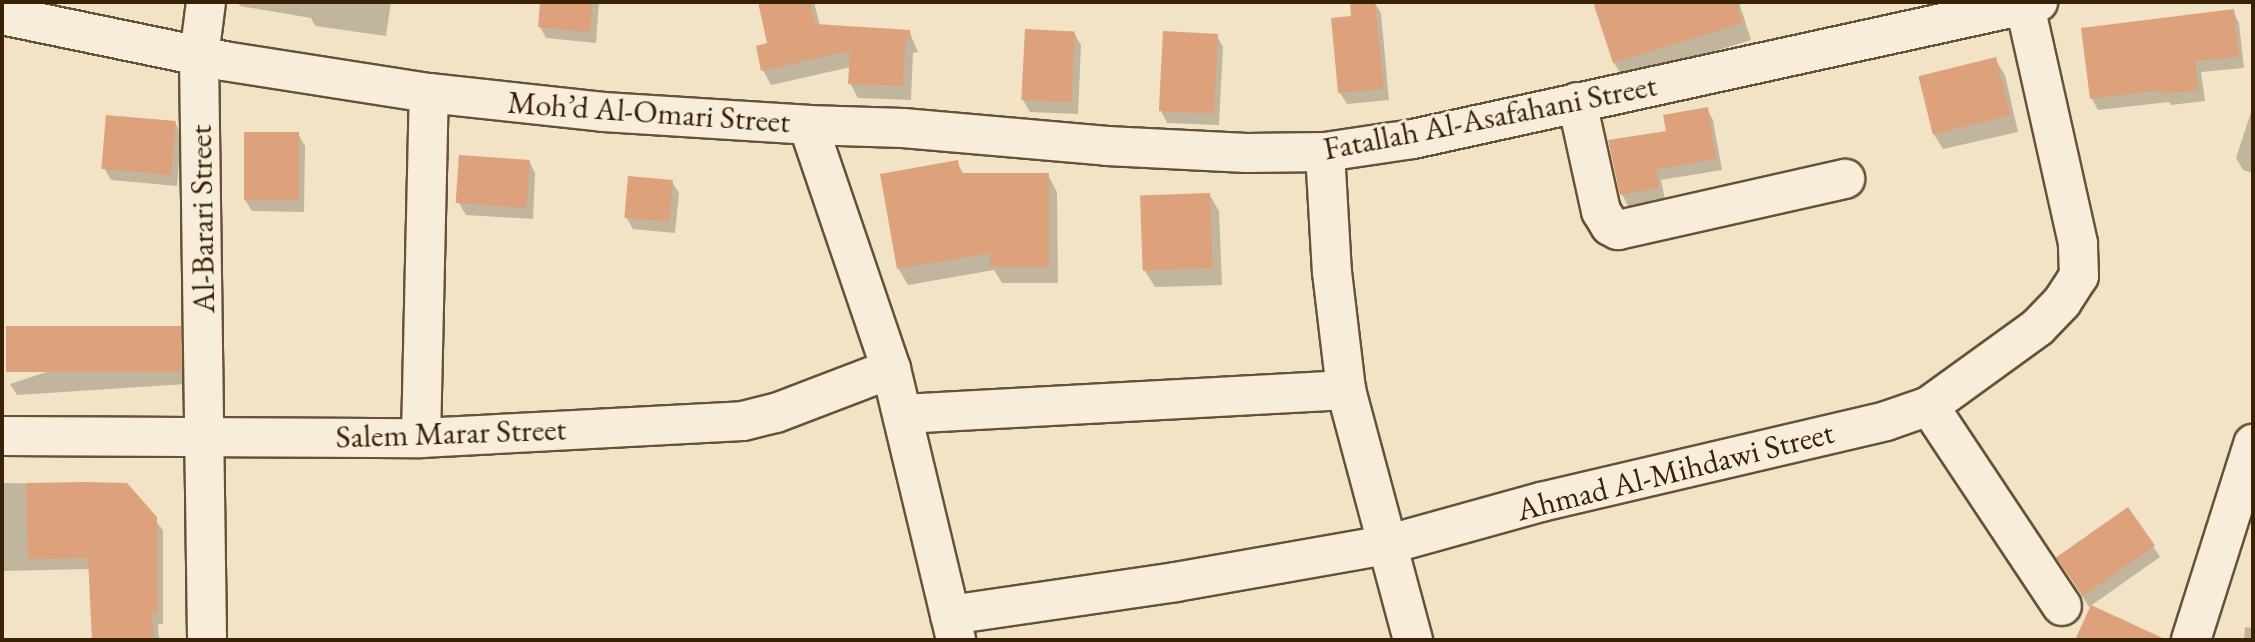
<!DOCTYPE html>
<meta charset="utf-8">
<style>
body{margin:0}
#map{position:relative;width:2255px;height:642px;overflow:hidden;background:#f2e3c6;font-family:"EB Garamond",serif}
div>[style]{position:absolute}
[style*='--x']{left:calc(var(--x)*1px);top:calc(var(--y)*1px);width:calc(var(--w)*1px);rotate:calc(var(--a)*1deg)}
.shadow>*{inset:0;background:#0003}
.building>*{inset:0;background:#dda17c;transform-origin:0 0}
.roads{filter:drop-shadow(2px 0 #665235) drop-shadow(-2px 0 #665235) drop-shadow(0 2px #665235) drop-shadow(0 -2px #665235)}
.minor>*{height:38px;margin:-19px;padding:0 19px;transform-origin:19px;border-radius:19px;background:#f7edda}
span{translate:-50% -50%;white-space:nowrap;text-align:center;line-height:1.15;-webkit-text-stroke:6px #f7edda;paint-order:stroke}
.street-label{font-size:32px;color:#382105}
.frame{position:absolute;inset:0;border:4px solid #382105;pointer-events:none}
</style>
<div id="map">
<div class="shadow">
<i style="clip-path:polygon(237px 2px,391px 2px,386px 36px,315px 26px,311px 18px,240px 6px)"></i>
<i style="clip-path:polygon(542px 2px,599px 2px,596px 43px,546px 38px,540px 27px)"></i>
<i style="clip-path:polygon(759px 2px,814px 2px,820px 26px,909px 31px,918px 52px,913px 53px,911px 100px,858px 98px,850px 83px,851px 67px,771px 85px,763px 70px,769px 44px)"></i>
<i style="clip-path:polygon(1374px 2px,1381px 13px,1389px 100px,1347px 104px,1340px 93px,1353px 18px,1352px 4px)"></i>
<i style="clip-path:polygon(1595px 2px,1739px 2px,1751px 40px,1624px 79px,1614px 63px)"></i>
<i style="clip-path:polygon(2233px 11px,2239px 23px,2244px 68px,2201px 72px,2205px 101px,2171px 105px,2169px 102px,2098px 110px,2092px 99px,2083px 29px)"></i>
<i style="clip-path:polygon(1074px 33px,1081px 45px,1078px 114px,1030px 112px,1023px 100px)"></i>
<i style="clip-path:polygon(1217px 36px,1223px 47px,1219px 125px,1167px 123px,1161px 111px)"></i>
<i style="clip-path:polygon(1995px 59px,2005px 75px,2018px 132px,1943px 149px,1933px 133px,1920px 76px)"></i>
<i style="clip-path:polygon(2253px 106px,2253px 173px,2243px 170px,2236px 158px)"></i>
<i style="clip-path:polygon(1707px 109px,1713px 120px,1722px 170px,1661px 180px,1665px 200px,1628px 206px,1622px 194px,1668px 132px)"></i>
<i style="clip-path:polygon(175px 122px,181px 134px,177px 186px,111px 180px,104px 168px)"></i>
<i style="clip-path:polygon(298px 134px,305px 146px,304px 212px,252px 211px,245px 200px)"></i>
<i style="clip-path:polygon(529px 161px,535px 173px,533px 219px,466px 215px,459px 203px)"></i>
<i style="clip-path:polygon(957px 162px,964px 175px,1048px 175px,1057px 192px,1058px 283px,1002px 283px,994px 270px,908px 285px,898px 268px)"></i>
<i style="clip-path:polygon(672px 182px,679px 193px,675px 233px,633px 229px,626px 217px)"></i>
<i style="clip-path:polygon(1209px 194px,1219px 211px,1222px 285px,1155px 287px,1145px 271px)"></i>
<i style="clip-path:polygon(180px 328px,187px 339px,187px 384px,17px 395px,10px 384px)"></i>
<i style="clip-path:polygon(2px 483px,126px 485px,163px 530px,163px 624px,158px 624px,159px 640px,94px 640px,90px 569px,2px 571px)"></i>
<i style="clip-path:polygon(2153px 546px,2160px 557px,2089px 607px,2065px 569px)"></i>
<i style="clip-path:polygon(2245px 627px,2253px 628px,2253px 640px,2244px 640px)"></i>
</div>
<div class="building">
<i style="clip-path:polygon(540px 2px,592px 2px,590px 32px,538px 27px)"></i>
<i style="clip-path:polygon(758px 2px,810px 2px,815px 24px,910px 30px,911px 38px,906px 39px,903px 86px,848px 84px,850px 51px,761px 71px,756px 46px,767px 43px)"></i>
<i style="clip-path:polygon(1350px 2px,1375px 2px,1384px 89px,1338px 93px,1331px 18px,1351px 16px)"></i>
<i style="clip-path:polygon(1593px 2px,1736px 2px,1743px 23px,1613px 63px)"></i>
<i style="clip-path:polygon(2234px 9px,2239px 57px,2195px 61px,2199px 90px,2162px 94px,2162px 90px,2090px 99px,2081px 28px)"></i>
<i style="left:1025px;top:29px;width:50px;height:71px;rotate:3deg"></i>
<i style="left:1163px;top:31px;width:55px;height:80px;rotate:3deg"></i>
<i style="left:1996px;top:57px;width:60px;height:80px;rotate:76deg"></i>
<i style="clip-path:polygon(1708px 107px,1716px 159px,1656px 169px,1659px 188px,1620px 195px,1608px 140px,1666px 131px,1663px 115px)"></i>
<i style="left:106px;top:115px;width:70px;height:54px;rotate:5deg"></i>
<i style="left:244px;top:132px;width:55px;height:68px"></i>
<i style="left:459px;top:155px;width:71px;height:48px;rotate:4deg"></i>
<i style="clip-path:polygon(958px 160px,960px 173px,1049px 173px,1049px 267px,990px 267px,990px 253px,897px 269px,880px 174px)"></i>
<i style="left:628px;top:176px;width:45px;height:42px;rotate:5deg"></i>
<i style="left:1210px;top:193px;width:75px;height:70px;rotate:88deg"></i>
<i style="left:181px;top:326px;width:46px;height:175px;rotate:90deg"></i>
<i style="clip-path:polygon(85px 482px,127px 483px,157px 517px,158px 612px,152px 613px,154px 640px,92px 640px,88px 558px,28px 559px,26px 483px)"></i>
<i style="left:2128px;top:507px;width:47px;height:88px;rotate:55deg"></i>
<i style="clip-path:polygon(2091px 605px,2167px 640px,2075px 640px)"></i>
</div>
<div class="roads">
<div class="minor">
<i style="--x:206;--y:2;--w:55;--a:97.3"></i>
<i style="--x:199;--y:57;--w:583;--a:89.21"></i>
<i style="--x:2;--y:15;--w:227;--a:11.7"></i>
<i style="--x:224;--y:61;--w:207;--a:8.9"></i>
<i style="--x:429;--y:93;--w:175;--a:6.2"></i>
<i style="--x:603;--y:112;--w:205;--a:3.6"></i>
<i style="--x:808;--y:125;--w:258;--a:71.2"></i>
<i style="--x:891;--y:369;--w:279;--a:76.5"></i>
<i style="--x:1577;--y:102;--w:112;--a:77.6"></i>
<i style="--x:1601;--y:211;--w:17;--a:59"></i>
<i style="--x:1610;--y:226;--w:9;--a:27"></i>
<i style="--x:1618;--y:230;--w:233;--a:-12.7"></i>
<i style="--x:808;--y:125;--w:95;--a:1.8"></i>
<i style="--x:903;--y:128;--w:205;--a:5"></i>
<i style="--x:1107;--y:146;--w:140;--a:2.9"></i>
<i style="--x:1247;--y:153;--w:78;--a:-0.7"></i>
<i style="--x:1325;--y:152;--w:89;--a:-8.4"></i>
<i style="--x:1413;--y:139;--w:640;--a:-12.36"></i>
<i style="--x:1325;--y:152;--w:120;--a:86.7"></i>
<i style="--x:1332;--y:272;--w:119;--a:83.2"></i>
<i style="--x:1346;--y:390;--w:259;--a:75"></i>
<i style="--x:1929;--y:406;--w:240;--a:56.4"></i>
<i style="--x:903;--y:414;--w:444;--a:-3.1"></i>
<i style="--x:2;--y:436;--w:419;--a:0.3"></i>
<i style="--x:421;--y:438;--w:322;--a:-3"></i>
<i style="--x:743;--y:421;--w:34;--a:-14"></i>
<i style="--x:776;--y:413;--w:123;--a:-20.9"></i>
<i style="--x:421;--y:438;--w:345;--a:-88.7"></i>
<i style="--x:950;--y:615;--w:228;--a:-8.3"></i>
<i style="--x:1176;--y:582;--w:213;--a:-10"></i>
<i style="--x:1386;--y:545;--w:161;--a:-15.5"></i>
<i style="--x:1541;--y:502;--w:354;--a:-13.2"></i>
<i style="--x:1886;--y:421;--w:46;--a:-19.2"></i>
<i style="--x:1929;--y:406;--w:135;--a:-35.9"></i>
<i style="--x:2038;--y:327;--w:35;--a:-46"></i>
<i style="--x:2062;--y:302;--w:31;--a:-57"></i>
<i style="--x:2079;--y:276;--w:33;--a:-92"></i>
<i style="--x:2078;--y:243;--w:244;--a:-102.6"></i>
<i style="--x:2191;--y:640;--w:206;--a:-72.4"></i>
</div>
</div>
<div class="street-label">
<span style="left:649px;top:112px;rotate:4deg">Moh’d Al-Omari Street</span>
<span style="left:1490px;top:117px;rotate:-11deg">Fatallah Al-Asafahani Street</span>
<span style="left:202px;top:219px;rotate:-91deg">Al-Barari Street</span>
<span style="left:451px;top:433px;rotate:-2deg">Salem Marar Street</span>
<span style="left:1675px;top:471px;rotate:-14deg">Ahmad Al-Mihdawi Street</span>
</div>
<div class="frame"></div>
</div>
